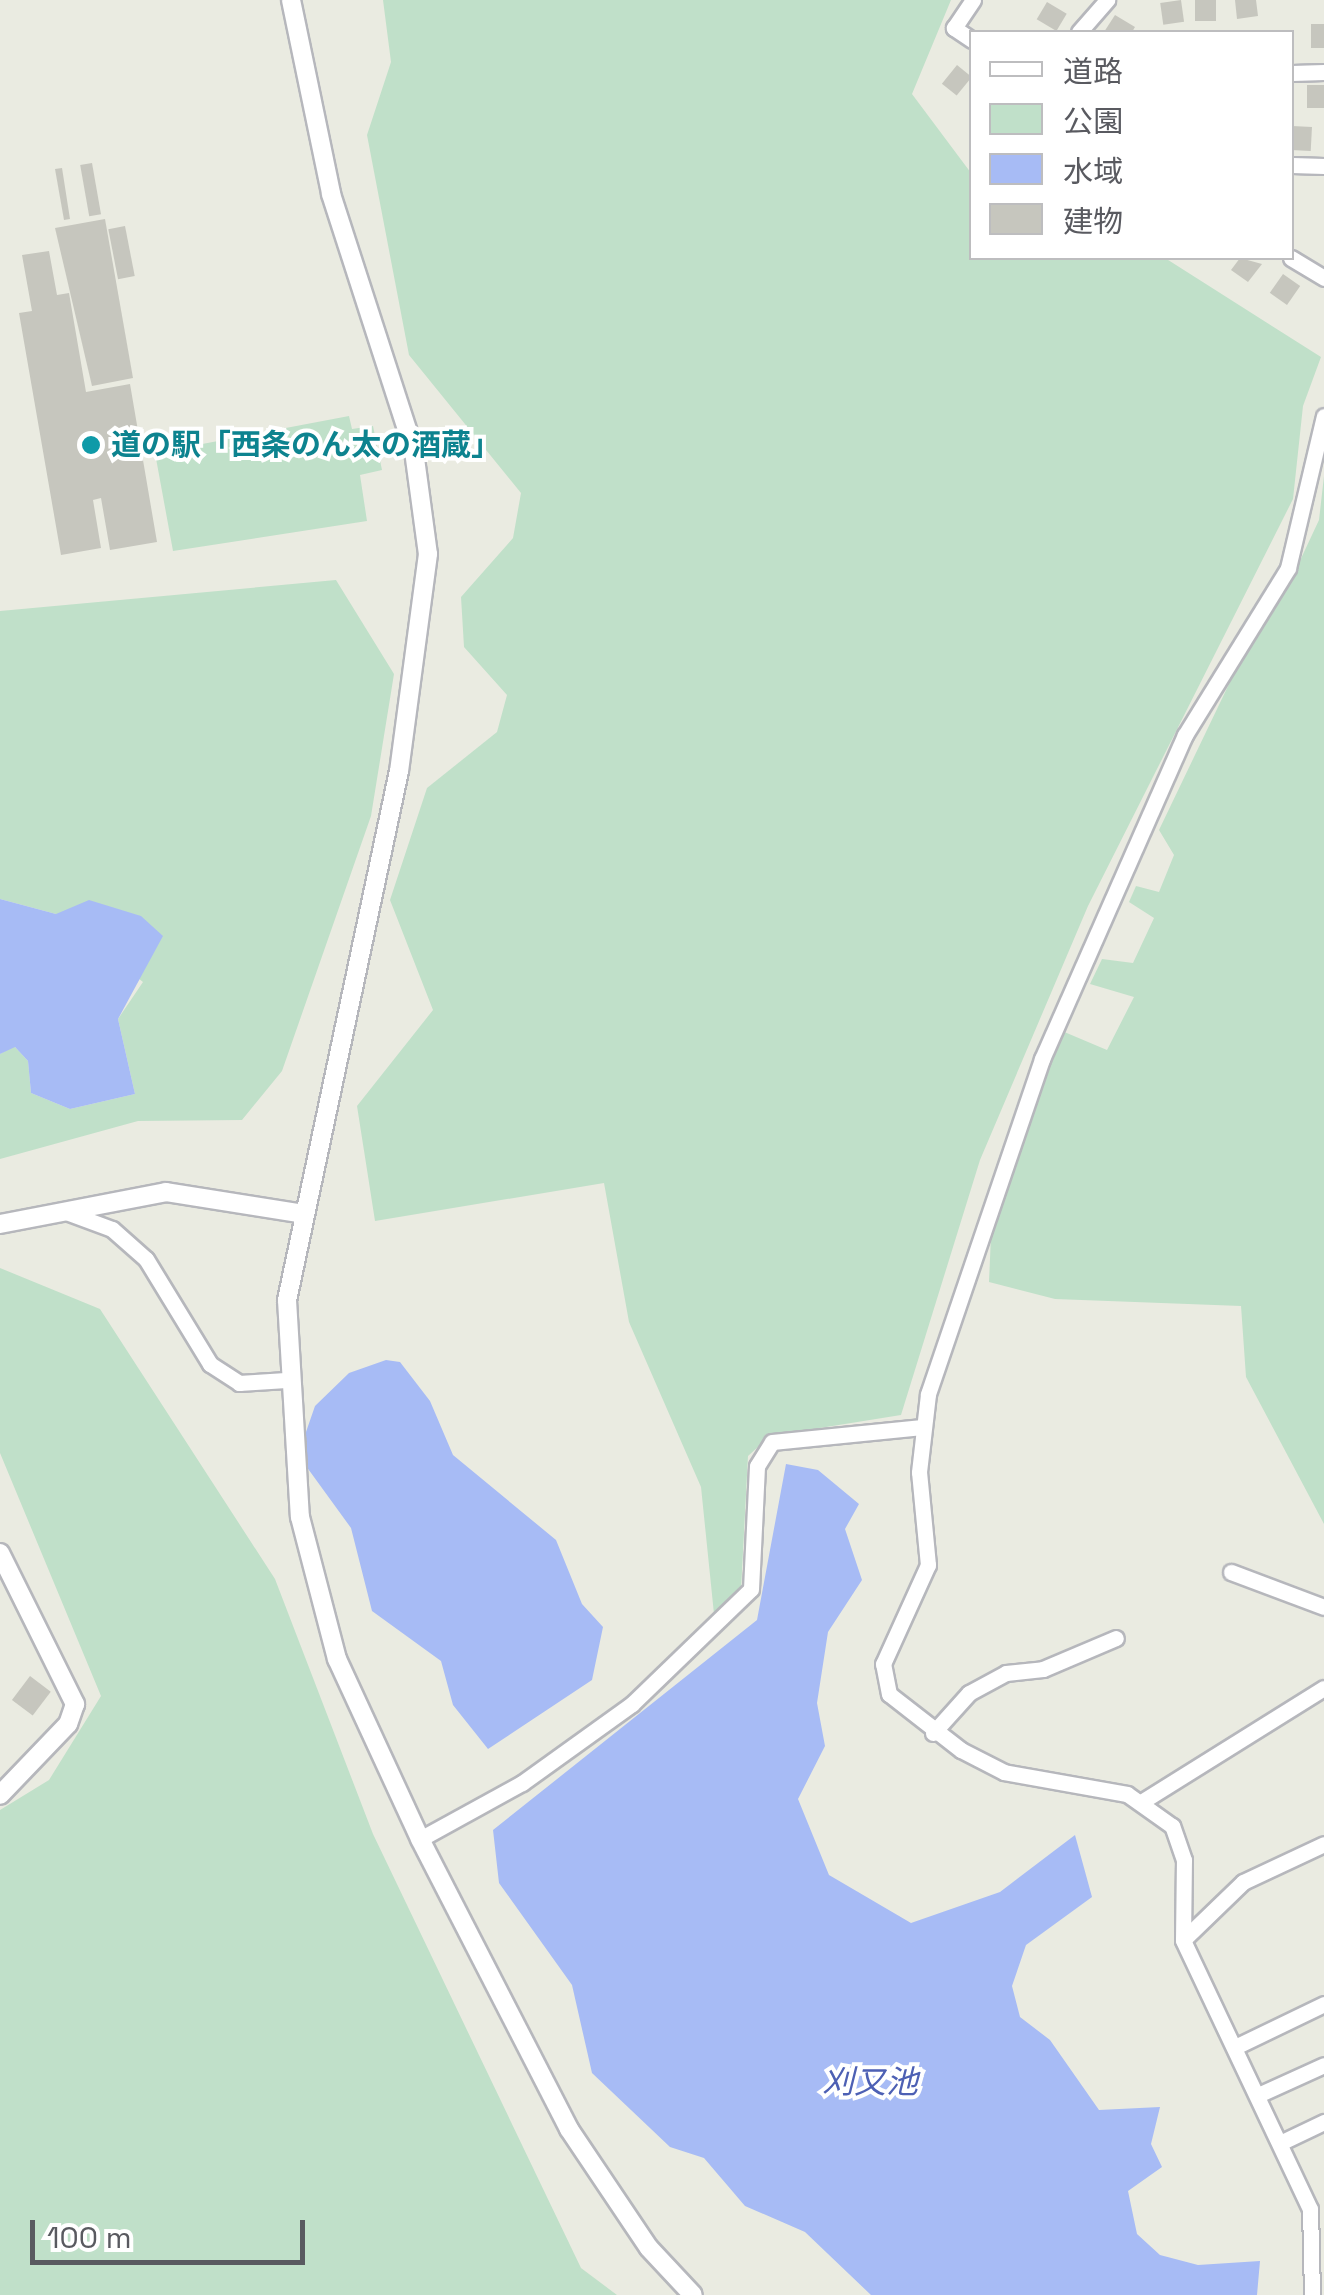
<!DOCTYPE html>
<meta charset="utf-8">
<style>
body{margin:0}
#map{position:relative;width:1324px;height:2295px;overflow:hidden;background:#eaebe1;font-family:"Space Grotesk","Noto Sans JP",sans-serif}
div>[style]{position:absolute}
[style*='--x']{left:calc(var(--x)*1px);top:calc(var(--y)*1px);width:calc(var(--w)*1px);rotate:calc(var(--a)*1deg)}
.green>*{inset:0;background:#c0e0c9}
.water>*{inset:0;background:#a7bbf5}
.building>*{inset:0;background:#c6c6be;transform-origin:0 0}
.roads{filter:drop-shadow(2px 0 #b6b7bc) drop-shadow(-2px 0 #b6b7bc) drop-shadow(0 2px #b6b7bc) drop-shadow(0 -2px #b6b7bc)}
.minor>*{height:15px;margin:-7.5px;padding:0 7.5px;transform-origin:7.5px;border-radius:7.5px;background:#fff}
.tertiary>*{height:18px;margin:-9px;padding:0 9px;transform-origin:9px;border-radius:9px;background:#fff}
.dots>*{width:28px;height:28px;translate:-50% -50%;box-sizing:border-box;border:5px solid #fff;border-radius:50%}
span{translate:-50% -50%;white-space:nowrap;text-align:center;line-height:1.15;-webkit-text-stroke:8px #fff;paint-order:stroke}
.culture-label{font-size:30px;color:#0d838f;font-weight:700}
.left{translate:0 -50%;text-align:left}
.water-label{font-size:32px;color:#4d60b4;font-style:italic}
.legend{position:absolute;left:969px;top:30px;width:325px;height:230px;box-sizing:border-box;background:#fff;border:2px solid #bdbdbf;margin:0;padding:12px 18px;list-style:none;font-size:30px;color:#595a60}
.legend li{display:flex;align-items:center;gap:20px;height:50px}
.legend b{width:50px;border:2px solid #bdbdbf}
.scale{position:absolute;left:30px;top:2220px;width:275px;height:45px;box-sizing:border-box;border:5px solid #595a60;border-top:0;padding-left:12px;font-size:30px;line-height:35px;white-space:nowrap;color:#595a60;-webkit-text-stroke:8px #fff;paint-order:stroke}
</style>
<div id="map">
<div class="green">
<i style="clip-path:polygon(383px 0,951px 0,912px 94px,971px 173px,972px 258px,1165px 258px,1321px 357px,1303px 406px,1293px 499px,1088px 906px,980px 1160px,901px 1415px,770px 1436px,748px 1456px,741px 1590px,714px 1614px,701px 1487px,629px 1322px,604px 1183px,375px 1221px,357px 1106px,433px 1010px,390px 900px,427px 788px,497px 732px,507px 695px,464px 647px,461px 597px,513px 538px,521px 493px,409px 355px,367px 135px,391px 62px)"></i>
<i style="clip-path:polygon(349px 416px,352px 429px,373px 426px,382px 470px,360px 475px,367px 521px,173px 551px,155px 453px)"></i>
<i style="clip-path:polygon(1324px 476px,1324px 1524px,1246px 1377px,1241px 1306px,1055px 1299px,989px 1282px,991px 1235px,1062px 1031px,1107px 1050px,1134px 997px,1090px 984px,1102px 959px,1133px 963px,1154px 918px,1129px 902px,1136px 886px,1159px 892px,1174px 855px,1159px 830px,1241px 659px,1290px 582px,1319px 520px)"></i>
<i style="clip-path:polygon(336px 580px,394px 674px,371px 816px,282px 1071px,242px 1120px,138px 1121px,0 1159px,0 1054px,14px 1046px,28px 1061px,31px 1093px,70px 1109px,135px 1094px,118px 1019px,143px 982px,56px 914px,0 899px,0 611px)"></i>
<i style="clip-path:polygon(0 1268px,100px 1309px,275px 1579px,373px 1834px,581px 2268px,617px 2295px,0 2295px,0 1810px,49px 1780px,101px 1696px,0 1453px)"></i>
</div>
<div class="water">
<i style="clip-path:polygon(0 899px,56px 914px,89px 900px,141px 916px,163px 936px,118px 1019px,135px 1094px,70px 1109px,31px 1093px,28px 1061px,15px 1047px,0 1054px)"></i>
<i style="clip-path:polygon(386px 1360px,400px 1362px,430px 1401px,453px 1455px,556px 1540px,582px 1604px,603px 1627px,592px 1680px,488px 1749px,453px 1705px,441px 1661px,372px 1611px,351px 1528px,298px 1455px,315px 1406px,349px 1373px)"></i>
<i style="clip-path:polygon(786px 1464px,818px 1470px,859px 1504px,845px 1529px,862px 1580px,828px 1632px,817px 1703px,825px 1746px,798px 1799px,829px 1875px,911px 1923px,1000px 1892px,1075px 1835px,1092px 1897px,1026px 1945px,1012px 1986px,1020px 2017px,1050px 2040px,1099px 2110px,1160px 2107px,1151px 2144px,1162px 2167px,1128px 2191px,1137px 2234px,1160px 2255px,1198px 2265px,1260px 2261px,1257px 2295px,871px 2295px,805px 2232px,745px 2206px,704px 2158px,670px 2147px,592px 2073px,572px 1985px,499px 1883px,493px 1830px,757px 1620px)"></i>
</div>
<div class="building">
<i style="left:1181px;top:0;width:22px;height:21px;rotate:82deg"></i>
<i style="left:1195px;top:0;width:21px;height:21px"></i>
<i style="clip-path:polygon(1235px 0,1256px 0,1258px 16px,1237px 19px)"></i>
<i style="left:1047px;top:2px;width:23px;height:20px;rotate:31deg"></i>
<i style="clip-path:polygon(1115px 15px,1135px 27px,1132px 32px,1104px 32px)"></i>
<i style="left:1311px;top:24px;width:13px;height:24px"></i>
<i style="left:957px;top:65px;width:19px;height:24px;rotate:39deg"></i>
<i style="left:1324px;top:85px;width:23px;height:17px;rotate:90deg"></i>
<i style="left:1292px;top:126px;width:20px;height:24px;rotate:3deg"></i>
<i style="left:92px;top:163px;width:52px;height:12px;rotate:80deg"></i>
<i style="clip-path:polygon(62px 168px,70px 219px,64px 220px,55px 169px)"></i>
<i style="clip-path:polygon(105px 219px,133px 378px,92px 386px,55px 228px)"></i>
<i style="left:125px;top:226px;width:51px;height:17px;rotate:79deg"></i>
<i style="clip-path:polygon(49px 251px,57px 295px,69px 293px,86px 392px,130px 384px,157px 542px,110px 550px,101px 498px,93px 500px,101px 548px,61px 555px,19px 313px,32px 311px,22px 255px)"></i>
<i style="clip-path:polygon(1240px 258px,1262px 264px,1248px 282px,1231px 270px)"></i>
<i style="left:1283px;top:274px;width:21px;height:23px;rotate:35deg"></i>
<i style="left:30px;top:1676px;width:26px;height:30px;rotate:37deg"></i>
</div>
<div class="roads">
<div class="minor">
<i style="--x:1079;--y:32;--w:43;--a:-48.8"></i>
<i style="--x:972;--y:40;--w:22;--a:-146"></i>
<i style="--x:954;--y:28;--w:34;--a:-56"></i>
<i style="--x:1292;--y:73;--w:32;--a:-2"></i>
<i style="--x:1292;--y:165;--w:32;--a:2"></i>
<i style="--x:1291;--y:258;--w:39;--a:31"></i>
<i style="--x:66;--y:1212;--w:49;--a:20.3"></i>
<i style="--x:112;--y:1229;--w:45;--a:41.4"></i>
<i style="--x:146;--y:1259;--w:123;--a:58.6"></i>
<i style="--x:210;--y:1364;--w:35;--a:33"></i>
<i style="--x:239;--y:1383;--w:47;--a:-3.7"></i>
<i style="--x:1231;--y:1572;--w:99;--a:20.6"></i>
<i style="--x:933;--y:1733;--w:54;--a:-48"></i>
<i style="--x:969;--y:1693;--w:42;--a:-28.4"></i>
<i style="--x:1006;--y:1673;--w:37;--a:-6"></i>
<i style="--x:1043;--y:1669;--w:79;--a:-23"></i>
<i style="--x:1143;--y:1801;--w:213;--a:-32"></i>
<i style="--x:420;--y:1839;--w:116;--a:-28.8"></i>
<i style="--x:522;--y:1783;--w:135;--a:-35.7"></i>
<i style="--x:632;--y:1704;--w:165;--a:-44"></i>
<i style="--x:751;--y:1589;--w:123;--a:-87.2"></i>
<i style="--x:757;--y:1466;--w:28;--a:-58"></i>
<i style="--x:772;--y:1442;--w:151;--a:-5.7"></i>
<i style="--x:1183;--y:1940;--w:83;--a:-44"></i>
<i style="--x:1243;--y:1882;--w:89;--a:-25.1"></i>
<i style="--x:1235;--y:2047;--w:99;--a:-25.8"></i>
<i style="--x:1258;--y:2095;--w:72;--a:-24.4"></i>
<i style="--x:1282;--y:2142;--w:47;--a:-25.5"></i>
<i style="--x:1312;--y:2295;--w:86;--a:-91.3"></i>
<i style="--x:1310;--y:2209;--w:297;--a:-115.3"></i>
<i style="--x:1183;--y:1940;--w:80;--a:-89.3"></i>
<i style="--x:1184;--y:1860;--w:36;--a:-109"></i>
<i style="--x:1172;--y:1826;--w:55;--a:-144.6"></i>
<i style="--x:1127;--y:1794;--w:125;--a:-169.9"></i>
<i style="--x:1004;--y:1772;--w:48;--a:-152.9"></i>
<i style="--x:961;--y:1750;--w:91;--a:-142.1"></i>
<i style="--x:889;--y:1694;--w:31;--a:-101"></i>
<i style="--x:883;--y:1664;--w:109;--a:-65.6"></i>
<i style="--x:928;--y:1565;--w:93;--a:-95.5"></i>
<i style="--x:919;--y:1472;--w:79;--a:-83.4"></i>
<i style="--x:928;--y:1394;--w:354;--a:-71.2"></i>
<i style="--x:1042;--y:1059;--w:354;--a:-66.2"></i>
<i style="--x:1185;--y:735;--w:196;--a:-58.3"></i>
<i style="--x:1288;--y:568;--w:156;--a:-76.7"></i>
</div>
<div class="tertiary">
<i style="--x:291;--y:0;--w:198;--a:78.3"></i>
<i style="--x:331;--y:194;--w:270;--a:72.1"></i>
<i style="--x:414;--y:451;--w:104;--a:82.3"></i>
<i style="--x:428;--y:554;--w:219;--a:97.6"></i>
<i style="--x:399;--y:771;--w:541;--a:101.95"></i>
<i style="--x:287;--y:1300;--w:217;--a:86.6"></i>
<i style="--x:300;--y:1517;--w:147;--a:75.4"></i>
<i style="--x:337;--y:1659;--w:198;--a:65.2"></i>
<i style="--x:420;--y:1839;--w:326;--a:62.8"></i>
<i style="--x:569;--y:2129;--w:143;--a:56.1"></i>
<i style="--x:649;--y:2248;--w:64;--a:46.9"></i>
<i style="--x:0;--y:1224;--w:169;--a:-10.9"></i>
<i style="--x:166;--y:1192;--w:135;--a:9"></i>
<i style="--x:0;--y:1553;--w:169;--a:63.6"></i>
<i style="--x:75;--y:1704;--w:21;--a:109"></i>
<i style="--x:68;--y:1724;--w:98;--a:133.8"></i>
</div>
</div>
<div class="dots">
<i style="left:91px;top:445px;background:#0f9aa8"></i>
</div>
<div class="culture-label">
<span class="left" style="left:111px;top:445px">道の駅「西条のん太の酒蔵」</span>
</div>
<div class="water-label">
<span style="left:870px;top:2082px">刈又池</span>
</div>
<ul class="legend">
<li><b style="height:12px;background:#fff"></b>道路</li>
<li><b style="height:28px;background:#c0e0c9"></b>公園</li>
<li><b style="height:28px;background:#a7bbf5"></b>水域</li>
<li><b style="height:28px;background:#c6c6be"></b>建物</li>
</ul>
<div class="scale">100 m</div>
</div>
